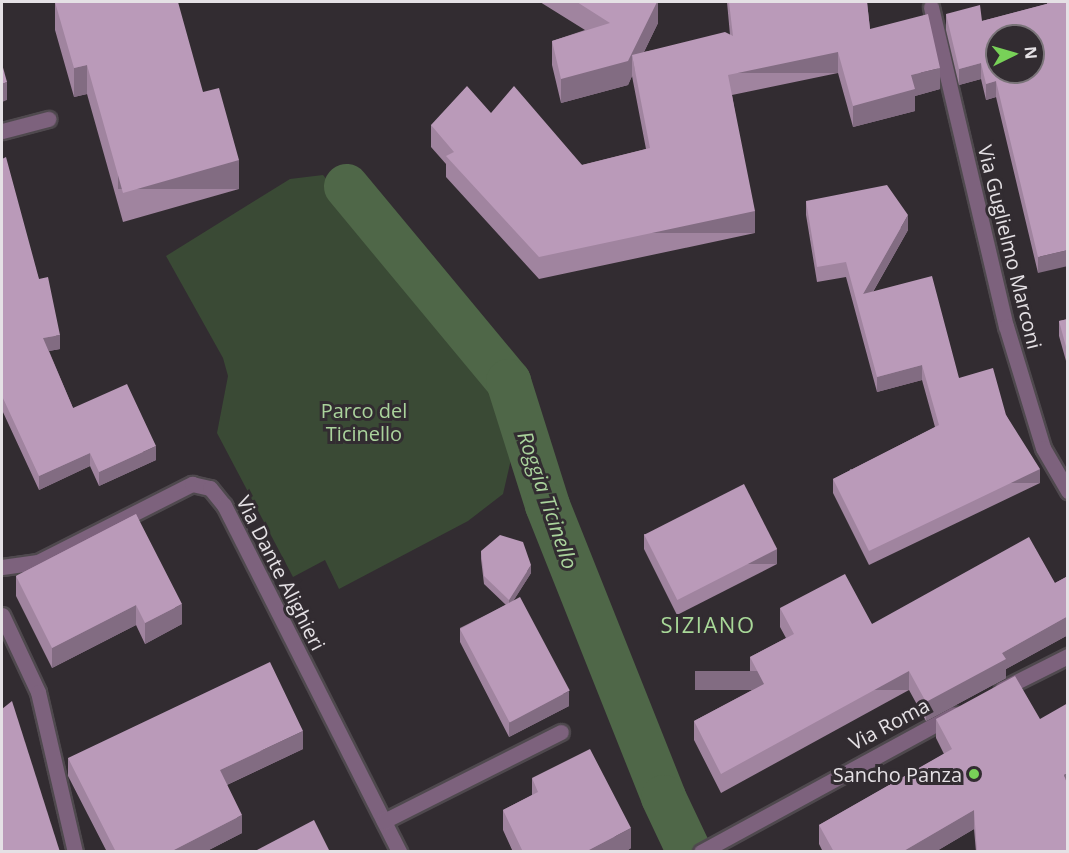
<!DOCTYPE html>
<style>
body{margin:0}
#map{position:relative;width:1069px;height:853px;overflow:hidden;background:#322c31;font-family:"Open Sans",sans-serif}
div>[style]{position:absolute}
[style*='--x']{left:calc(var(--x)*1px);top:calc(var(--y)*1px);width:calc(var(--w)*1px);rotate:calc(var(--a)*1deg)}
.green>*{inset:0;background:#3a4a35}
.canal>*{height:45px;margin:-22.5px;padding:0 22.5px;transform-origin:22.5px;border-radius:22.5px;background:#4f6748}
.roads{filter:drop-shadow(2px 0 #4f494e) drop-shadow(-2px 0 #4f494e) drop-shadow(0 2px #4f494e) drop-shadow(0 -2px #4f494e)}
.minor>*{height:15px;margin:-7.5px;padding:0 7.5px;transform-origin:7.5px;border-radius:7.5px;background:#7d627d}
.wall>*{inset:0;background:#a0849f}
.shaded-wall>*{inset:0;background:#826c82;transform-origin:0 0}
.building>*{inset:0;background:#ba9ab9;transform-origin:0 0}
.dots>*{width:16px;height:16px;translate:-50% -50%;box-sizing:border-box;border:3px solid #322c31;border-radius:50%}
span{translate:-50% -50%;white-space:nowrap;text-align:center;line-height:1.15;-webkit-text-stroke:6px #322c31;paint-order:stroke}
.street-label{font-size:20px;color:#e5e1e5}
.park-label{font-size:20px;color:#aad39c}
.poi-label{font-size:20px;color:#e5e1e5}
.right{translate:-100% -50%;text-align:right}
.water-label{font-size:21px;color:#aad39c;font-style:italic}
.quarter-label{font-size:22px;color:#a8d898;letter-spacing:1.5px}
.frame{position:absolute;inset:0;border:3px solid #e5e1e5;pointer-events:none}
.north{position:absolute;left:985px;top:24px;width:60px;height:60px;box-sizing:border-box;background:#322c31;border:2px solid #7a7479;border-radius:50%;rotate:85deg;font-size:16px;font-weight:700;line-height:24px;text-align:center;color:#e5e1e5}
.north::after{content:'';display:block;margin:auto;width:21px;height:27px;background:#78d158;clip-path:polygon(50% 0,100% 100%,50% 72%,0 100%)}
</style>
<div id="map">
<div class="green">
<i style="clip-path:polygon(323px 175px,397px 261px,481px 346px,500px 393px,512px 455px,503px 494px,468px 521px,339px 589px,325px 560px,293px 577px,217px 433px,228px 376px,223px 358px,166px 256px,290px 179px)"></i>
</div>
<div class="canal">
<i style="--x:346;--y:186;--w:254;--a:50.3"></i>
<i style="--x:508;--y:381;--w:130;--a:72.5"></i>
<i style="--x:547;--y:505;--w:314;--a:68.3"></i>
<i style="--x:663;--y:797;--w:61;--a:64.7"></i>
</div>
<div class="roads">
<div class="minor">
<i style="--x:931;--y:7;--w:328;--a:76.8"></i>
<i style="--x:1006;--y:326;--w:127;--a:73.1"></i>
<i style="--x:1043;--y:448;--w:50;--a:59.8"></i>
<i style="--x:2;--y:131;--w:48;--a:-14.6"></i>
<i style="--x:2;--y:567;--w:36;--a:-8"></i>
<i style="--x:38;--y:562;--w:173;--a:-26.9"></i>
<i style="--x:192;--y:484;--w:18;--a:13"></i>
<i style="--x:210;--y:488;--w:22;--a:51"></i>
<i style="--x:224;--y:505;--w:389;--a:63.2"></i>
<i style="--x:2;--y:615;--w:85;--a:64.9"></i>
<i style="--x:38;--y:692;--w:164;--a:77"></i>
<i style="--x:1002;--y:689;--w:74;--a:-26.6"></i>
<i style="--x:384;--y:821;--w:198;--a:-26.7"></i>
<i style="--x:701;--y:852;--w:288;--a:-28.6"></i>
</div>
</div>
<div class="wall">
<i style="clip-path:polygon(55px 2px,203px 92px,239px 189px,123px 222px,87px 94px,74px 97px,55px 30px)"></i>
<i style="clip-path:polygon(540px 2px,658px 2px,658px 23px,644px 52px,730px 35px,727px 2px,867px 2px,870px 29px,940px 89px,915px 96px,915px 111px,853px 127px,838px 73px,732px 95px,755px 233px,539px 279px,446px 177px,446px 164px,431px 147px,431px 125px,491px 113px,582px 165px,646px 149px,632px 76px,628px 85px,561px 103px,552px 65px,552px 41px,585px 30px)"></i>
<i style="clip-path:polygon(1047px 2px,1068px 2px,1038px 273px,996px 97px,986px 100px,981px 79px,959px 85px,946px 30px,946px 14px,982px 21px,1047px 4px)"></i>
<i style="clip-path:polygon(2px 159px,60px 349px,49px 351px,73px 408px,156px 460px,99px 486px,90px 466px,39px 490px,2px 410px)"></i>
<i style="clip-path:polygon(806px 201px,908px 230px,873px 292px,959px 378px,1006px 415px,1040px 483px,869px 565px,833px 493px,833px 479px,935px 427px,922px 380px,877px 392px,846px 277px,817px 282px,806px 215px)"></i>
<i style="clip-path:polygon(1068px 319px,1068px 368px,1059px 336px,1059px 321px)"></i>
<i style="clip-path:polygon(136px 514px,182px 624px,145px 644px,136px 625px,52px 668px,16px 596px,16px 576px)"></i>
<i style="clip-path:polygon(644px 534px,777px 564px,677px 615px,644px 549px)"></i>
<i style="clip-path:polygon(481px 551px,531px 573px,513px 601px,569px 706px,509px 737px,460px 642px,460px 628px,506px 605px,484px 584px,481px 559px)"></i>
<i style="clip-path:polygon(1068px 576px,1068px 635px,1006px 669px,1006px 678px,926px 721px,909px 690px,721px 793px,694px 740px,694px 721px,756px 688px,750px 676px,750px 657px,786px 638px,780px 627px,780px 608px,872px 624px,1055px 583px)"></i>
<i style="clip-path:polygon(936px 719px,1040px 719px,1068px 852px,976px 852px,974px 829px,935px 852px,823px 852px,819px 844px,819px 825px,944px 754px,936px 738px)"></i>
<i style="clip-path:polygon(303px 749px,227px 785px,242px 833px,205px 852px,107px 852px,68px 776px,68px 758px)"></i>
<i style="clip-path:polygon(532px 778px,631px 848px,625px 852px,513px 852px,503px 830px,503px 810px,532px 795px)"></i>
</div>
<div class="shaded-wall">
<i style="clip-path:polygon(657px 2px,658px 2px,658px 23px,635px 70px,632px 55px,632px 76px,628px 85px,561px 103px,561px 79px)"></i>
<i style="left:838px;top:52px;width:21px;height:112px;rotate:90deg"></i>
<i style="clip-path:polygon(981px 63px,981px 79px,959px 85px,959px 69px)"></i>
<i style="clip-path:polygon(87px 65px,87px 94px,74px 97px,74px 68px)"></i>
<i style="clip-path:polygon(940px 68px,940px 89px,915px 96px,915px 111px,853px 127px,853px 106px,911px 75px)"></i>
<i style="clip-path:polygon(996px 81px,996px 97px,986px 100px,986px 84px)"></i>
<i style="clip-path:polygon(7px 82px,7px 100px,2px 102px,2px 84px)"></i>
<i style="left:239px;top:160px;width:29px;height:121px;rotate:90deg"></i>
<i style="left:755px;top:211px;width:22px;height:221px;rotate:90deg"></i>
<i style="clip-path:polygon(908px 215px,908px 230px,863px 309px,863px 294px)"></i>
<i style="clip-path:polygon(1068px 250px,1068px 266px,1038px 273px,1038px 257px)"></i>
<i style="clip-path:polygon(60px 335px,60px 349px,43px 352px,43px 338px)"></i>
<i style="clip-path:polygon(922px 365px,922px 380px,877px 392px,877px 377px)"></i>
<i style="clip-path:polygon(156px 446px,156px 460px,99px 486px,99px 472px)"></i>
<i style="clip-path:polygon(90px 453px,90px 466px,39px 490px,39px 476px)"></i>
<i style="left:1040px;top:469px;width:14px;height:190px;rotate:90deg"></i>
<i style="left:777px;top:549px;width:15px;height:112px;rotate:90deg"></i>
<i style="clip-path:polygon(531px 565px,531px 573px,509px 608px,509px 600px)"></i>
<i style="clip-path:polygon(182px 604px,182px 624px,145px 644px,145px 623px)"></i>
<i style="clip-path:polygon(136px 605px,136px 625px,52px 668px,52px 648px)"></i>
<i style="clip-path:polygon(1068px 616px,1068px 635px,1006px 669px,1006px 678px,926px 721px,926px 702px,1002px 653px)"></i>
<i style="left:909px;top:671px;width:19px;height:214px;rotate:90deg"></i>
<i style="clip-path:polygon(569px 691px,569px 706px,509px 737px,509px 722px)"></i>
<i style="clip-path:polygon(303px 731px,303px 749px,220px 788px,220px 770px)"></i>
<i style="clip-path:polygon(1068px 773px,1068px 792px,1064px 775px)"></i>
<i style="clip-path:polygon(974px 810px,974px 829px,935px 852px,902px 852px)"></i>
<i style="clip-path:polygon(242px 815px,242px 833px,205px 852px,170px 852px)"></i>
<i style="clip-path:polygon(631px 828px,631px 848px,625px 852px,585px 852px)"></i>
</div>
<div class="building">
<i style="clip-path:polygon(55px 2px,178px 2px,203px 92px,219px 88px,239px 160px,123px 193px,87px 65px,74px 68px)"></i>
<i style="clip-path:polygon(577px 2px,657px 2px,628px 61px,561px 79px,552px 41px,610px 23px)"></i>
<i style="clip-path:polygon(729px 2px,867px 2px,870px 29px,928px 14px,940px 68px,911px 75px,915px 89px,853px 106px,838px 52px,728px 75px,755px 211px,539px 257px,446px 156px,454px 152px,431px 125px,467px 86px,491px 113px,514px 86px,582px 165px,650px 148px,632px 55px,725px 32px,733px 36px)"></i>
<i style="clip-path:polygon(evenodd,1049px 2px,1068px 2px,1068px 250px,1038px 257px,996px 81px,986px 84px,981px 63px,959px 69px,946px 14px,980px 5px,982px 21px,1050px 3px,1049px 2px,997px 36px,1033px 36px,1033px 72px,997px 72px,997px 36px)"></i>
<i style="clip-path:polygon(2px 64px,7px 82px,2px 84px)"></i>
<i style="clip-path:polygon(6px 157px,39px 279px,48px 277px,60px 335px,43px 338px,73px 408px,127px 384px,156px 446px,99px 472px,90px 453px,39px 476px,2px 396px,2px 159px)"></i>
<i style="clip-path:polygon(887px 185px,908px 215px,863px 294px,932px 276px,959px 378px,993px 368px,1006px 415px,1040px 469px,869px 551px,833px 479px,939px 425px,922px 365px,877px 377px,846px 262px,817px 267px,806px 201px)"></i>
<i style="clip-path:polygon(1068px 319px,1068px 354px,1059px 321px)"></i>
<i style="left:744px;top:484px;width:73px;height:112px;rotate:63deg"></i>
<i style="clip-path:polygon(136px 514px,182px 604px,145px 623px,136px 605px,52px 648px,16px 576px)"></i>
<i style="clip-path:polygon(500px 535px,523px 542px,531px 565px,509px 600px,484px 576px,481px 551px)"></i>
<i style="clip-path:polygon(1029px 537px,1055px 583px,1068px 576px,1068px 616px,1002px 653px,1006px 659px,926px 702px,909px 671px,721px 774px,694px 721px,764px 684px,750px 657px,794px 634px,780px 608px,845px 574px,872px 624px)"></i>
<i style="left:520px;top:597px;width:106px;height:68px;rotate:62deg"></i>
<i style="clip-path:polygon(270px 662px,303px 731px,220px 770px,242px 815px,170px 852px,116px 852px,68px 758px)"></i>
<i style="clip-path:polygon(1015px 676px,1040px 719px,1068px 703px,1068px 773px,1064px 775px,1068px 786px,1068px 852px,977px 852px,974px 810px,902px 852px,834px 852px,819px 825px,952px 749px,936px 719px)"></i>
<i style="clip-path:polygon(12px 701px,60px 852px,2px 852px,2px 709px)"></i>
<i style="clip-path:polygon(590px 749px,631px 828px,585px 852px,523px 852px,503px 810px,538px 792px,532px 778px)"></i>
<i style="clip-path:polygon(314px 820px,330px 852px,258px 852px,257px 850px)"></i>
</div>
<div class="dots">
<i style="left:974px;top:774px;background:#78d158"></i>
</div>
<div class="street-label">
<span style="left:1010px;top:247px;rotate:76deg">Via Guglielmo Marconi</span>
<span style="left:281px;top:573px;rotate:63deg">Via Dante Alighieri</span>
<span style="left:889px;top:724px;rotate:-28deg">Via Roma</span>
</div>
<div class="park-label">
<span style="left:364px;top:422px">Parco del<br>Ticinello</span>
</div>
<div class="poi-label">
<span class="right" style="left:962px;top:774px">Sancho Panza</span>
</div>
<div class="water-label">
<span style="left:548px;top:500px;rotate:71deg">Roggia Ticinello</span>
</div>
<div class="quarter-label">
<span style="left:708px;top:625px">SIZIANO</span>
</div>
<div class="frame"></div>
<div class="north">N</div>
</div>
